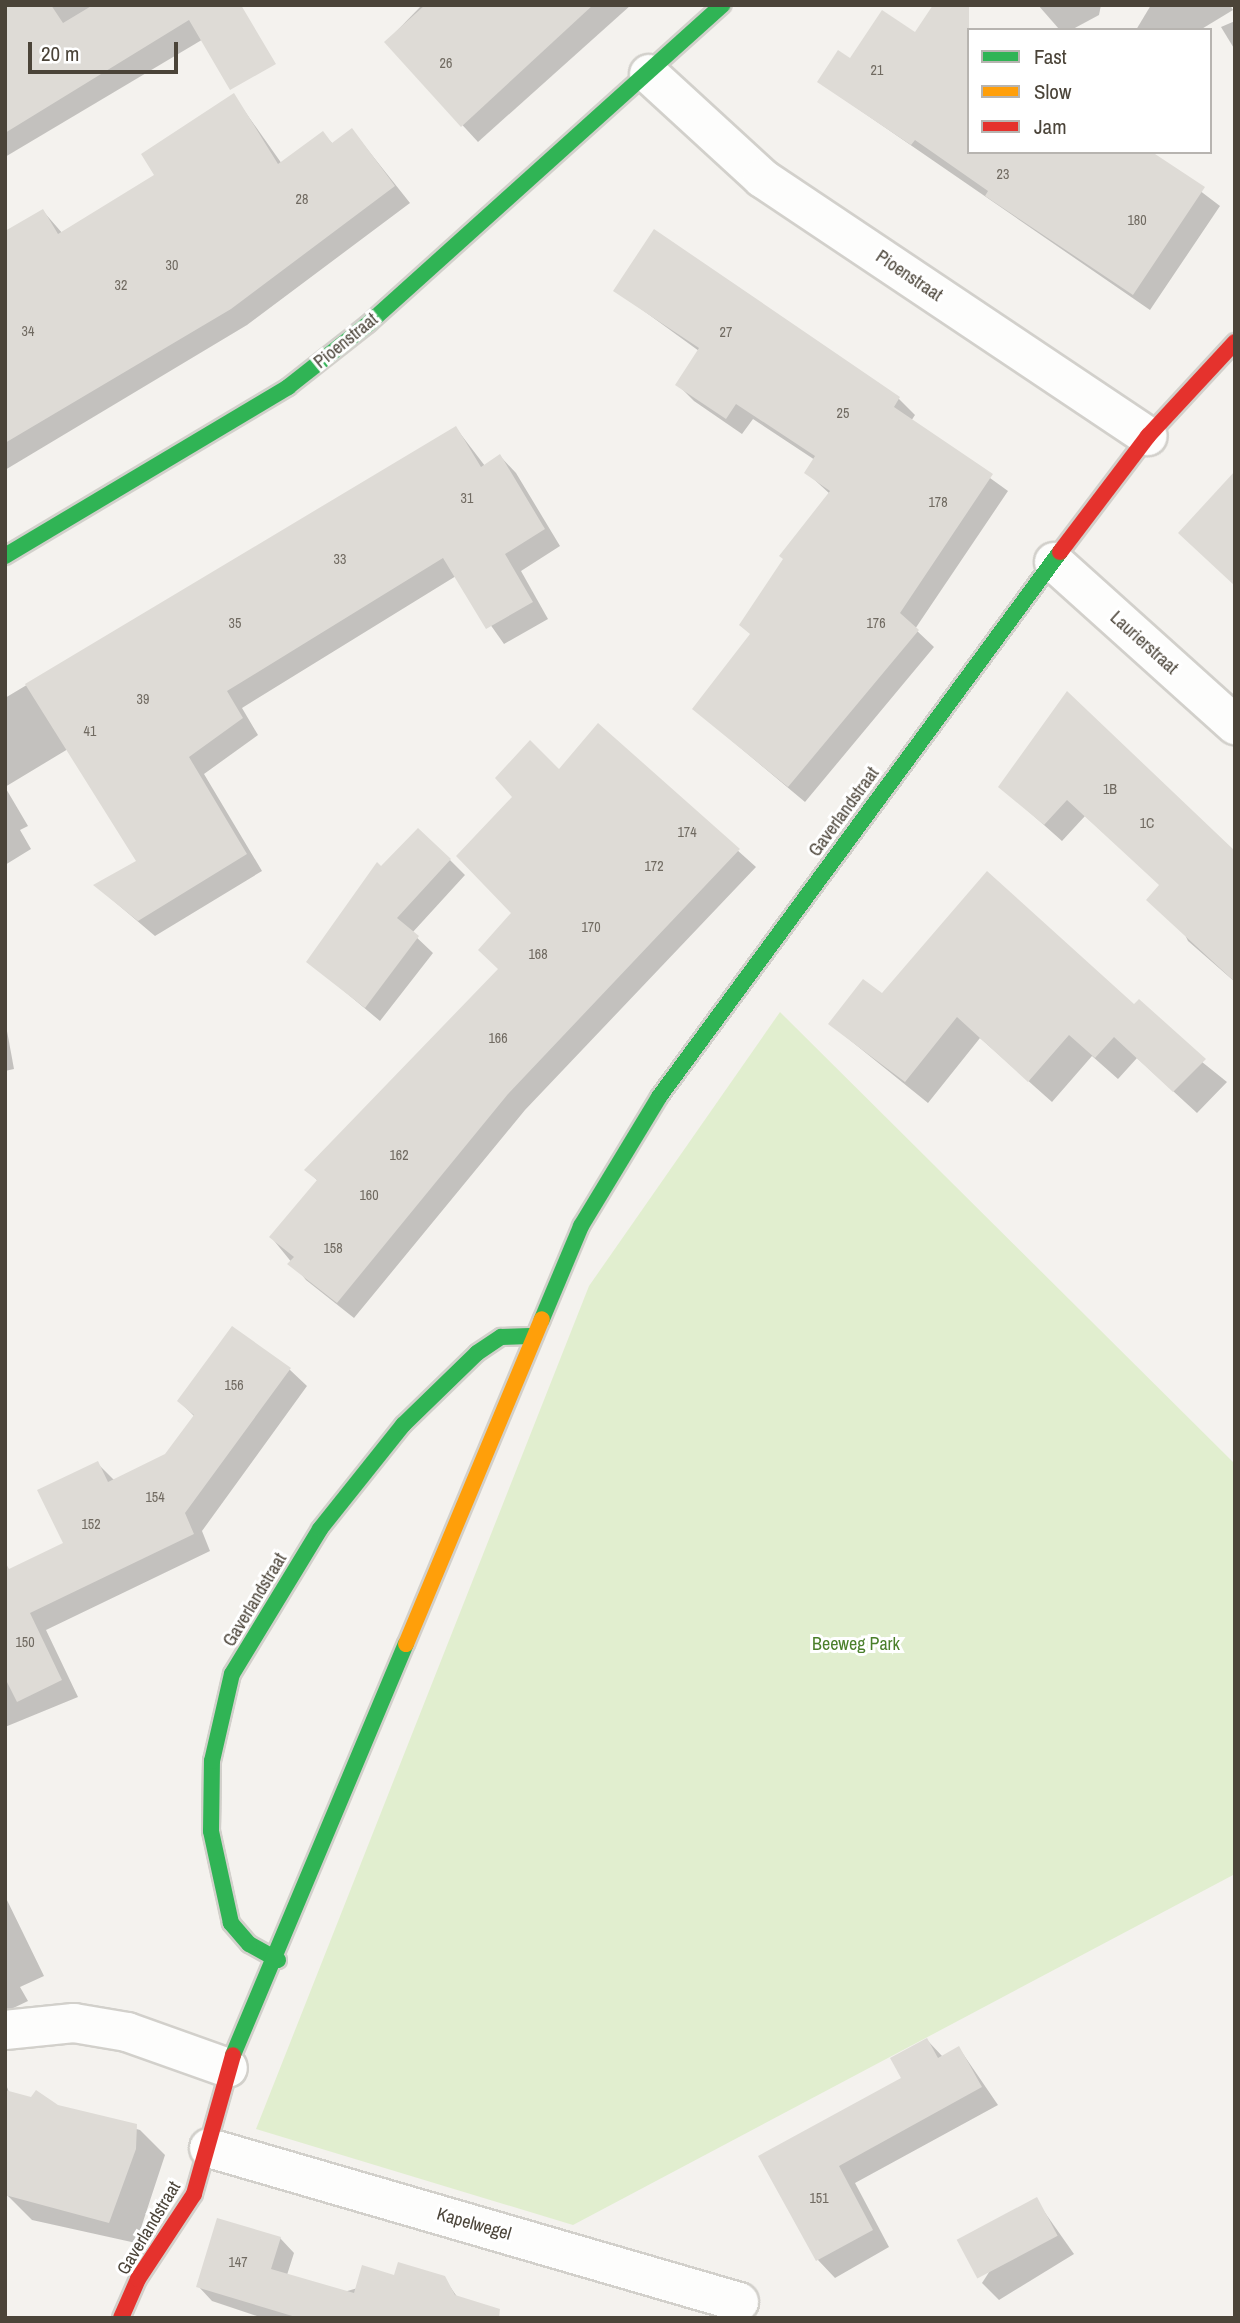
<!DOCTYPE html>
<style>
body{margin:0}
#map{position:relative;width:1240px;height:2323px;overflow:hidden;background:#f4f2ee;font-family:"Archivo Narrow",sans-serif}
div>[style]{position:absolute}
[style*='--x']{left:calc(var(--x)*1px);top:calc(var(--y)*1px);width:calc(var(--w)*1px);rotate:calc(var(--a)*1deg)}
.green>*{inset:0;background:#e1eecf}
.shadow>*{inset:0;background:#0003}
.building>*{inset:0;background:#dedbd6;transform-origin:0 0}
.roads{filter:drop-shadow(2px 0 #d2d0cb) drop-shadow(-2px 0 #d2d0cb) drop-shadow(0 2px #d2d0cb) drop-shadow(0 -2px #d2d0cb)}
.street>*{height:38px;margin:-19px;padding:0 19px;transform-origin:19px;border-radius:19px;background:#fdfdfc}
.fast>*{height:16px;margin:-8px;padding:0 8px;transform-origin:8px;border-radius:8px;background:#30b455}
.slow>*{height:16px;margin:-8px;padding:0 8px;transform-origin:8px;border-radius:8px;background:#ff9f0a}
.jam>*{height:16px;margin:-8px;padding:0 8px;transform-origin:8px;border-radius:8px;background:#e5322d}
span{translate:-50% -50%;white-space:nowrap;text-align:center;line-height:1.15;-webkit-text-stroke:6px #fff;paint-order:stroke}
.number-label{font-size:14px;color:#706a61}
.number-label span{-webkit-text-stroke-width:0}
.street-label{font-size:18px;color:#4b4439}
.park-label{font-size:18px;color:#4a7f2a}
.frame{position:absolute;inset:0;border:7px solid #4b4439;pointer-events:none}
.legend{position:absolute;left:967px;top:28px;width:245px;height:126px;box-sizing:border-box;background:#fff;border:2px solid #b7b4b0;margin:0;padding:9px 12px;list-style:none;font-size:21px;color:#4b4439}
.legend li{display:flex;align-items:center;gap:14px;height:35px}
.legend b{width:35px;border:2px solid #b7b4b0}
.scale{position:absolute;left:28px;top:42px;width:150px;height:32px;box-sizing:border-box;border:4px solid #4b4439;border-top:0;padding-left:9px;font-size:21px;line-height:24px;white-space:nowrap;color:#4b4439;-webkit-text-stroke:5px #fff;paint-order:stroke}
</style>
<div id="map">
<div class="green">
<i style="clip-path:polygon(780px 1012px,1235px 1464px,1235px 1874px,573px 2225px,256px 2129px,589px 1286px)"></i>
</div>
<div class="shadow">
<i style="clip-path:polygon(19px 5px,229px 5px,237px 19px,5px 157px,5px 13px)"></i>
<i style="clip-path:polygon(422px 5px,631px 5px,478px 142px,386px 42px)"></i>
<i style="clip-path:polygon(1038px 5px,1101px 5px,1099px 15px,1073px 29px,1059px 29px)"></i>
<i style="clip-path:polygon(1151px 5px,1230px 5px,1233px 10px,1200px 30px,1136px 30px)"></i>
<i style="clip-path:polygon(1235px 21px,1235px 50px,1221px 27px)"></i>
<i style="clip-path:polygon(819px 82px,969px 152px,1149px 152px,1220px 206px,1150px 310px)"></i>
<i style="clip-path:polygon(234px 96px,282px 164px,323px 134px,333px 144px,352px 130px,410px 203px,247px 325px,5px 470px,5px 298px,43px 211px,63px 234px,157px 176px)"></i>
<i style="clip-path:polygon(615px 290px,899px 399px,915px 415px,911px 421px,1008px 491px,915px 629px,934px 647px,805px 802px,694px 709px,752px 635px,830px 494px,807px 473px,815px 460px,753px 419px,742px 434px,694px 401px,678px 385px,699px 351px)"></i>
<i style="clip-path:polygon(456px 428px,485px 466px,500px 456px,516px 473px,560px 546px,521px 571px,548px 619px,504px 644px,456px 576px,242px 708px,258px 735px,204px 774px,262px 871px,155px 936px,96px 886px,138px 862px,68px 749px,5px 787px,28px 826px,20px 830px,31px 849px,5px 865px,5px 698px)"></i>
<i style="clip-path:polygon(1067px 694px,1235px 852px,1235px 982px,1188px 941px,1161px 885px,1085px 816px,1062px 841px,1001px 787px)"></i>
<i style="clip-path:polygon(598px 725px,756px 867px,525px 1110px,354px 1318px,306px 1280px,271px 1237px,318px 1181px,307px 1170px,500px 969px,559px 771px)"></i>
<i style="clip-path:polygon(450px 860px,465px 875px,412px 933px,433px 953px,380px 1021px,308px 961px,381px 869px)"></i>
<i style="clip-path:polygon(882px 996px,1136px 1009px,1227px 1082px,1197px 1113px,1137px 1058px,1118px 1079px,1092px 1056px,1052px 1102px,980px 1038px,928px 1103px,830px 1024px)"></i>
<i style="clip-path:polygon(5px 1020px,14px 1069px,5px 1071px)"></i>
<i style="clip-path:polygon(289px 1369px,307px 1386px,202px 1531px,210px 1551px,46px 1630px,78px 1697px,5px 1727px,5px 1573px,65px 1544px,97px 1463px,115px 1481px,166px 1456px,195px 1417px,179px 1401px)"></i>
<i style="clip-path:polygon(5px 1896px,44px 1976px,20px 1987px,28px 2001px,5px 2012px)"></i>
<i style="clip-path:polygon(927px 2040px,943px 2057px,959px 2048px,998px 2105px,855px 2183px,889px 2247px,835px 2278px,818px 2260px,761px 2157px,904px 2078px)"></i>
<i style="clip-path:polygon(5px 2082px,18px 2115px,57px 2107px,140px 2130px,165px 2155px,136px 2243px,32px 2220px,7px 2195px)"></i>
<i style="clip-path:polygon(1036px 2200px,1074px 2254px,999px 2300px,982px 2283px)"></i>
<i style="clip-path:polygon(280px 2238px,294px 2253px,287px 2275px,344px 2292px,395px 2277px,444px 2278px,472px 2318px,263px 2318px,212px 2301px,198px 2286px)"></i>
</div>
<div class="building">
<i style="clip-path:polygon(5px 5px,51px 5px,63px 23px,93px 5px,241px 5px,276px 64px,230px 90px,189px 20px,5px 133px)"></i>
<i style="clip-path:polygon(425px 5px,593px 5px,461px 127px,384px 42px)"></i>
<i style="clip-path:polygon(933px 5px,969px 5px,969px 152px,1152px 152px,1205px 187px,1133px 295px,985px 196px,988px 191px,915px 140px,911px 145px,817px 82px,838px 50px,850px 58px,882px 10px,915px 32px)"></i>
<i style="clip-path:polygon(234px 93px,278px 164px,323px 131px,332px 143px,352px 128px,395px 186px,231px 309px,5px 443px,5px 231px,43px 209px,58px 234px,154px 175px,141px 154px)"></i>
<i style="clip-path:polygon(654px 229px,900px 397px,894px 407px,993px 474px,900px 613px,919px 630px,788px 787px,692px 709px,750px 634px,739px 625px,783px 559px,779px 556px,830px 491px,804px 473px,815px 456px,736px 404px,726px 419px,675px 385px,699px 348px,613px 291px)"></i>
<i style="clip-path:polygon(456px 426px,481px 467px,500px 454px,545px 529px,505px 554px,533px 602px,486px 629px,443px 558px,227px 691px,243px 718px,189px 757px,247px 854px,138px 921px,93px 885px,136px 861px,25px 684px)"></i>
<i style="clip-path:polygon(1235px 471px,1235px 586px,1178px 533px)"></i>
<i style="clip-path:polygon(1067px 691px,1235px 851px,1235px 982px,1146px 900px,1159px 885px,1067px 800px,1044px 825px,998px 787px)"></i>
<i style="clip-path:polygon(598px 723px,740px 849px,508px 1094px,337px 1303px,287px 1264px,294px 1257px,269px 1237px,317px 1180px,304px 1170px,498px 969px,478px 950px,511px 913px,456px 856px,512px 797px,495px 778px,530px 740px,559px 769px)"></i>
<i style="clip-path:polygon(418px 828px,451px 859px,397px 918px,419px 936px,365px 1008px,306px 962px,377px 862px,381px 866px)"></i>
<i style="clip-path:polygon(987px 871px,1134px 1004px,1139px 999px,1206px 1059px,1173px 1092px,1114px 1037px,1095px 1058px,1069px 1035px,1028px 1082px,957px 1017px,905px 1082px,828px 1024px,863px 979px,882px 993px)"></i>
<i style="clip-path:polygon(232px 1326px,291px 1368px,185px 1513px,194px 1534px,30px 1613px,62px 1680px,17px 1702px,5px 1678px,5px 1562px,9px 1569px,63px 1543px,37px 1490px,98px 1461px,108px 1482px,165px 1454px,194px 1415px,177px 1401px)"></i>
<i style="clip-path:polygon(927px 2038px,938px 2058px,959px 2046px,982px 2087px,839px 2166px,873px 2230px,816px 2261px,758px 2156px,901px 2078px,890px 2058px)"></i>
<i style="clip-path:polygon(5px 2090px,31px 2097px,36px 2090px,58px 2105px,137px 2124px,136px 2149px,109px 2223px,5px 2195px)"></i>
<i style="left:1037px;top:2197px;width:44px;height:91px;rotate:62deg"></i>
<i style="clip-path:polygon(217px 2218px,281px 2237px,271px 2269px,354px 2293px,362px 2265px,394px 2275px,398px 2262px,445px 2276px,455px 2295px,500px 2309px,499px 2318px,299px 2318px,196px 2287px)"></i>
</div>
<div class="roads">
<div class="street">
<i style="--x:649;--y:74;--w:154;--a:42.6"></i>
<i style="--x:762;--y:178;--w:464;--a:33.8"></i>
<i style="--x:1054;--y:562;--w:244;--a:42"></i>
<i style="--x:5;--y:2030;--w:69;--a:-5.8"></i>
<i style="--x:74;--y:2023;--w:54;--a:9.6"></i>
<i style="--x:127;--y:2032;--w:107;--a:19.6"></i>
<i style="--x:209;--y:2148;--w:552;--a:16.2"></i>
</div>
<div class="fast">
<i style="--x:5;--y:556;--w:330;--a:-30.8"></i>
<i style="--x:288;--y:387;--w:102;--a:-38.2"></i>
<i style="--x:368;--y:324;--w:477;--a:-42"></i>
<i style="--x:542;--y:1319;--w:101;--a:-67.2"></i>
<i style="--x:581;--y:1226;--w:151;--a:-58.8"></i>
<i style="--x:659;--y:1097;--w:677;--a:-53.66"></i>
<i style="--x:278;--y:1960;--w:33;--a:-151"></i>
<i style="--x:249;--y:1944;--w:28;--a:-131"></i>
<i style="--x:231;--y:1923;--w:94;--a:-102.3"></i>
<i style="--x:211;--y:1831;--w:70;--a:-89.2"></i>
<i style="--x:212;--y:1761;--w:89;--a:-77.1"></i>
<i style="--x:232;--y:1674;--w:170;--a:-58.7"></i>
<i style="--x:320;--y:1529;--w:133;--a:-51.4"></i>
<i style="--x:403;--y:1425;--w:103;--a:-44.2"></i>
<i style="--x:477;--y:1353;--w:29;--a:-34"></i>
<i style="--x:501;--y:1337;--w:29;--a:-2"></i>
<i style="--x:233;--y:2055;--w:446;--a:-67.2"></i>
</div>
<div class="slow">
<i style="--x:406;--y:1644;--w:352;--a:-67.3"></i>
</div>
<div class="jam">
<i style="--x:1060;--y:552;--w:146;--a:-52.8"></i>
<i style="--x:1148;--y:436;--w:128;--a:-47.2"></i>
<i style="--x:121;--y:2318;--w:43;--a:-66.4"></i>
<i style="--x:138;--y:2279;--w:102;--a:-56.6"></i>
<i style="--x:194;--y:2194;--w:144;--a:-74.3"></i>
</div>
</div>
<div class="number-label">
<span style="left:446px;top:63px">26</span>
<span style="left:877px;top:70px">21</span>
<span style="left:1003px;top:174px">23</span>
<span style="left:302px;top:199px">28</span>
<span style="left:1137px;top:220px">180</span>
<span style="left:172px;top:265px">30</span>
<span style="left:121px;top:285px">32</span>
<span style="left:28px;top:331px">34</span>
<span style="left:726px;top:332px">27</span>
<span style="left:843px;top:413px">25</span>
<span style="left:467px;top:498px">31</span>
<span style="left:938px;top:502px">178</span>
<span style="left:340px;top:559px">33</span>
<span style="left:235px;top:623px">35</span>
<span style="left:876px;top:623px">176</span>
<span style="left:143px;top:699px">39</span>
<span style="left:90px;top:731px">41</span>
<span style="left:1110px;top:789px">1B</span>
<span style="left:1147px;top:823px">1C</span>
<span style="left:687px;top:832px">174</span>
<span style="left:654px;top:866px">172</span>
<span style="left:591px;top:927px">170</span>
<span style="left:538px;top:954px">168</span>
<span style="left:498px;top:1038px">166</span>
<span style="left:399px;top:1155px">162</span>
<span style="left:369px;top:1195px">160</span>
<span style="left:333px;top:1248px">158</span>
<span style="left:234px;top:1385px">156</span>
<span style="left:155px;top:1497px">154</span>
<span style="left:91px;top:1524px">152</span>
<span style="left:25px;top:1642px">150</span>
<span style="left:819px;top:2198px">151</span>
<span style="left:238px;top:2262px">147</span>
</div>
<div class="street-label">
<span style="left:909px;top:276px;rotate:34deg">Pioenstraat</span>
<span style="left:346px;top:341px;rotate:-39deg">Pioenstraat</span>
<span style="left:1144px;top:643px;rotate:42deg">Laurierstraat</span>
<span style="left:844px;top:812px;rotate:-54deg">Gaverlandstraat</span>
<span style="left:255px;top:1600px;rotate:-59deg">Gaverlandstraat</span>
<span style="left:474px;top:2224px;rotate:16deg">Kapelwegel</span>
<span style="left:149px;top:2228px;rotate:-59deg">Gaverlandstraat</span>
</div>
<div class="park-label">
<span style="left:856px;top:1644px">Beeweg Park</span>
</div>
<div class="frame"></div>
<ul class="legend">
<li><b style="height:9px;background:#30b455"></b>Fast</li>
<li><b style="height:9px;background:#ff9f0a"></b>Slow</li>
<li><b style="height:9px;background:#e5322d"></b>Jam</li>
</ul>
<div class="scale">20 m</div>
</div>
